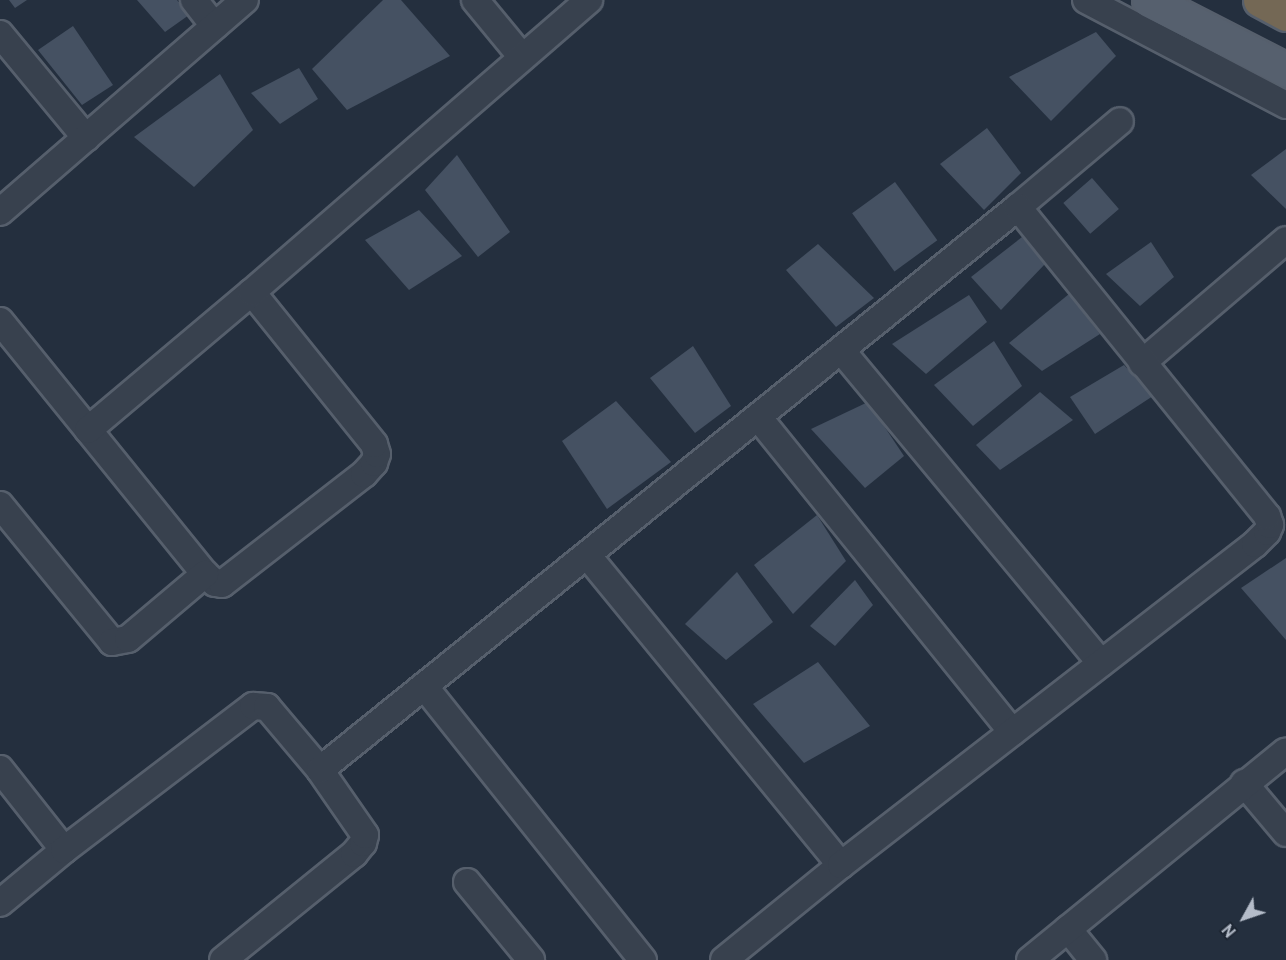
<!DOCTYPE html>
<style>
body{margin:0}
#map{position:relative;width:1286px;height:960px;overflow:hidden;background:#242f3e;font-family:Overpass,sans-serif}
div>[style]{position:absolute}
[style*='--x']{left:calc(var(--x)*1px);top:calc(var(--y)*1px);width:calc(var(--w)*1px);rotate:calc(var(--a)*1deg)}
.building>*{inset:0;background:#455162;transform-origin:0 0}
.roads{filter:drop-shadow(2px 0 #565f6c) drop-shadow(-2px 0 #565f6c) drop-shadow(0 2px #565f6c) drop-shadow(0 -2px #565f6c)}
.minor>*{height:26px;margin:-13px;padding:0 13px;transform-origin:13px;border-radius:13px;background:#38414e}
.major>*{height:33px;margin:-16.5px;padding:0 16.5px;transform-origin:16.5px;border-radius:16.5px;background:#56606e}
.highway>*{height:33px;margin:-16.5px;padding:0 16.5px;transform-origin:16.5px;border-radius:16.5px;background:#746855}
span{translate:-50% -50%;white-space:nowrap;text-align:center;line-height:1.15;-webkit-text-stroke:6px #1d2633;paint-order:stroke}
.north{position:absolute;left:1214px;top:888px;width:60px;height:60px;-webkit-text-stroke:4px #1d2633;paint-order:stroke;rotate:230deg;font-size:16px;font-weight:700;line-height:24px;text-align:center;color:#b4bcc9}
.north::after{content:'';display:block;margin:auto;width:21px;height:27px;background:#b4bcc9;clip-path:polygon(50% 0,100% 100%,50% 72%,0 100%)}
</style>
<div id="map">
<div class="building">
<i style="clip-path:polygon(9px 0,27px 0,15px 8px)"></i>
<i style="clip-path:polygon(137px 0,177px 0,189px 15px,165px 32px)"></i>
<i style="clip-path:polygon(383px 0,401px 0,450px 56px,347px 110px,312px 69px)"></i>
<i style="clip-path:polygon(73px 26px,113px 85px,82px 105px,38px 50px)"></i>
<i style="clip-path:polygon(1096px 32px,1116px 56px,1051px 121px,1009px 77px)"></i>
<i style="clip-path:polygon(299px 68px,318px 99px,280px 124px,251px 93px)"></i>
<i style="clip-path:polygon(220px 74px,253px 130px,194px 187px,134px 137px)"></i>
<i style="clip-path:polygon(987px 128px,1021px 173px,984px 210px,940px 164px)"></i>
<i style="clip-path:polygon(1286px 149px,1286px 209px,1251px 175px)"></i>
<i style="clip-path:polygon(457px 155px,510px 232px,478px 257px,425px 190px)"></i>
<i style="left:1092px;top:178px;width:41px;height:38px;rotate:49deg"></i>
<i style="left:895px;top:182px;width:72px;height:53px;rotate:54deg"></i>
<i style="clip-path:polygon(419px 210px,462px 256px,409px 290px,365px 240px)"></i>
<i style="clip-path:polygon(1022px 237px,1045px 264px,1001px 310px,971px 277px)"></i>
<i style="clip-path:polygon(1151px 242px,1174px 277px,1140px 306px,1106px 274px)"></i>
<i style="clip-path:polygon(818px 244px,874px 298px,836px 327px,786px 270px)"></i>
<i style="clip-path:polygon(1069px 294px,1100px 334px,1042px 371px,1009px 343px)"></i>
<i style="clip-path:polygon(969px 295px,987px 322px,926px 374px,892px 344px)"></i>
<i style="clip-path:polygon(994px 341px,1022px 386px,973px 426px,934px 385px)"></i>
<i style="clip-path:polygon(693px 346px,731px 406px,695px 433px,650px 378px)"></i>
<i style="clip-path:polygon(1124px 365px,1153px 396px,1095px 434px,1070px 397px)"></i>
<i style="clip-path:polygon(1040px 392px,1073px 420px,1000px 470px,976px 445px)"></i>
<i style="clip-path:polygon(616px 401px,671px 462px,607px 509px,562px 441px)"></i>
<i style="clip-path:polygon(868px 402px,904px 456px,865px 488px,811px 429px)"></i>
<i style="clip-path:polygon(817px 515px,846px 561px,793px 614px,754px 565px)"></i>
<i style="clip-path:polygon(1286px 558px,1286px 640px,1241px 588px)"></i>
<i style="clip-path:polygon(737px 572px,773px 622px,726px 660px,685px 624px)"></i>
<i style="clip-path:polygon(855px 580px,873px 605px,835px 646px,810px 626px)"></i>
<i style="clip-path:polygon(818px 662px,870px 726px,804px 763px,753px 704px)"></i>
</div>
<div class="roads">
<div class="minor">
<i style="--x:194;--y:0;--w:33;--a:52"></i>
<i style="--x:475;--y:0;--w:74;--a:50.5"></i>
<i style="--x:1086;--y:0;--w:226;--a:27.7"></i>
<i style="--x:0;--y:34;--w:135;--a:50.4"></i>
<i style="--x:0;--y:212;--w:324;--a:-40.9"></i>
<i style="--x:0;--y:321;--w:326;--a:51"></i>
<i style="--x:205;--y:574;--w:13;--a:42"></i>
<i style="--x:215;--y:583;--w:7;--a:8"></i>
<i style="--x:222;--y:584;--w:180;--a:-37.8"></i>
<i style="--x:364;--y:474;--w:15;--a:-48"></i>
<i style="--x:374;--y:463;--w:9;--a:-72"></i>
<i style="--x:377;--y:454;--w:10;--a:-107"></i>
<i style="--x:374;--y:444;--w:195;--a:-128.8"></i>
<i style="--x:841;--y:350;--w:407;--a:50.3"></i>
<i style="--x:1142;--y:363;--w:189;--a:-40.5"></i>
<i style="--x:758;--y:417;--w:405;--a:51.1"></i>
<i style="--x:88;--y:430;--w:214;--a:-40.1"></i>
<i style="--x:252;--y:292;--w:446;--a:-40.9"></i>
<i style="--x:0;--y:505;--w:177;--a:50.7"></i>
<i style="--x:112;--y:642;--w:16;--a:-11"></i>
<i style="--x:128;--y:639;--w:101;--a:-40.2"></i>
<i style="--x:587;--y:555;--w:401;--a:50.7"></i>
<i style="--x:424;--y:686;--w:351;--a:51.4"></i>
<i style="--x:0;--y:769;--w:103;--a:51.7"></i>
<i style="--x:1244;--y:783;--w:65;--a:50"></i>
<i style="--x:467;--y:882;--w:101;--a:50.6"></i>
<i style="--x:0;--y:903;--w:83;--a:-39.6"></i>
<i style="--x:64;--y:850;--w:238;--a:-37.3"></i>
<i style="--x:253;--y:706;--w:14;--a:4"></i>
<i style="--x:267;--y:707;--w:82;--a:49.9"></i>
<i style="--x:1068;--y:929;--w:40;--a:51"></i>
<i style="--x:223;--y:960;--w:169;--a:-39"></i>
<i style="--x:354;--y:854;--w:14;--a:-51"></i>
<i style="--x:363;--y:843;--w:8;--a:-76"></i>
<i style="--x:365;--y:835;--w:79;--a:-124.7"></i>
<i style="--x:320;--y:770;--w:897;--a:-38.89"></i>
<i style="--x:1018;--y:207;--w:133;--a:-40.1"></i>
<i style="--x:724;--y:960;--w:151;--a:-39.1"></i>
<i style="--x:841;--y:865;--w:524;--a:-37.79"></i>
<i style="--x:1255;--y:544;--w:17;--a:-45"></i>
<i style="--x:1267;--y:532;--w:8;--a:-67"></i>
<i style="--x:1270;--y:525;--w:9;--a:-108"></i>
<i style="--x:1267;--y:516;--w:397;--a:-128.9"></i>
<i style="--x:1030;--y:960;--w:330;--a:-39.2"></i>
</div>
<div class="major">
<i style="--x:1149;--y:0;--w:154;--a:27.1"></i>
</div>
<div class="highway">
<i style="--x:1260;--y:0;--w:30;--a:28"></i>
</div>
</div>
<div class="north">N</div>
</div>
